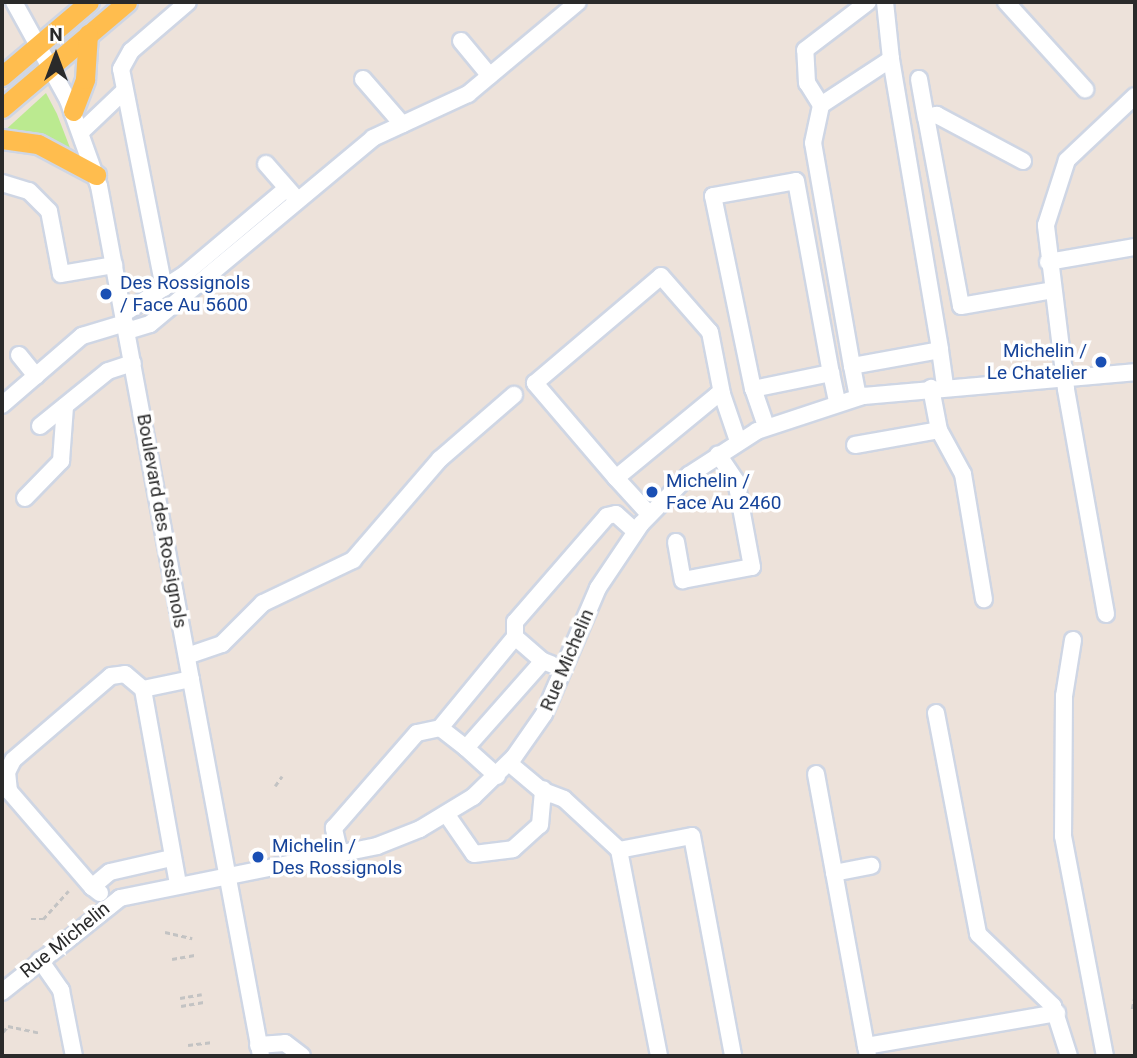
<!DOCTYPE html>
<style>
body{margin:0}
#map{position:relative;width:1137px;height:1058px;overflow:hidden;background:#ede2da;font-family:Roboto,sans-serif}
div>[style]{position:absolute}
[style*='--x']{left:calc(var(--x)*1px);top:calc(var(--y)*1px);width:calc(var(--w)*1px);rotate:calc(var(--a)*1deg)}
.green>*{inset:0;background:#bbea90}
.path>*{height:2.5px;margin-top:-1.25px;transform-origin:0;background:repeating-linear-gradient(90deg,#c3c3c3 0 5px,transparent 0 8.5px)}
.roads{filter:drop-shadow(2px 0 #cfd6e4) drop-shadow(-2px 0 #cfd6e4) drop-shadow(0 2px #cfd6e4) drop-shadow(0 -2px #cfd6e4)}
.minor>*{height:16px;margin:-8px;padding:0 8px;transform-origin:8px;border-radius:8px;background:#fff}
.major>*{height:19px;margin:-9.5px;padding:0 9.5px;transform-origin:9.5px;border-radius:9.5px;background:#ffbd4e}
.dots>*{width:19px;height:19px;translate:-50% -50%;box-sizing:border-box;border:4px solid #fff;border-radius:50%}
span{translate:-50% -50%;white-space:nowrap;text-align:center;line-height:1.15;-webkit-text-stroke:7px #fff;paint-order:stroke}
.transit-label{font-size:19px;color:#164399}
.left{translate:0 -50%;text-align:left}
.right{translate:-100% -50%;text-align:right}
.street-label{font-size:19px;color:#2a2a2a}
.frame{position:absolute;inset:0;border:4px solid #2a2a2a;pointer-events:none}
.north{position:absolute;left:21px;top:21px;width:70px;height:70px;-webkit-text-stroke:5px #fff;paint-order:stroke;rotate:0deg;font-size:19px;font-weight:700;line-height:28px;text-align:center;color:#2a2a2a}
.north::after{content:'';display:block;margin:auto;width:24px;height:32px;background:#2a2a2a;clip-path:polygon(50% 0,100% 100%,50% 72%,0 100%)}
</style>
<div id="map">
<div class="green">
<i style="clip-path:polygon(46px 93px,57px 114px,72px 153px,2px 133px)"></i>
</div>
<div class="path">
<i style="--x:275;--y:786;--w:12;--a:-55"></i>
<i style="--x:31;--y:919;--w:12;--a:0"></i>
<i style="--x:43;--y:919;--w:38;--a:-48"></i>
<i style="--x:165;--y:932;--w:28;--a:13"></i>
<i style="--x:172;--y:959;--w:23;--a:-10"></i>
<i style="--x:180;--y:998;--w:22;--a:-10"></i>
<i style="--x:181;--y:1006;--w:23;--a:-10"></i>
<i style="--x:1132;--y:1009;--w:14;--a:-78"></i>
<i style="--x:3;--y:1032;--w:8;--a:-50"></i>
<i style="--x:8;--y:1026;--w:33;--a:12"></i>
<i style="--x:188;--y:1045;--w:23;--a:-7"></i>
</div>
<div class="roads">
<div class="minor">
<i style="--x:14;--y:2;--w:112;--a:61.1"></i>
<i style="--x:68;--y:100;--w:91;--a:70.2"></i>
<i style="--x:99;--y:186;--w:885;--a:79.45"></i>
<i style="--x:1006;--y:2;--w:118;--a:47.8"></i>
<i style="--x:461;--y:41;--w:45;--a:50.4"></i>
<i style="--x:891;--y:59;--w:295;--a:80.4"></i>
<i style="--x:363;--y:79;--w:60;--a:49.1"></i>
<i style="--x:919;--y:79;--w:39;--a:80"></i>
<i style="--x:821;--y:105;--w:26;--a:-122"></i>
<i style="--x:807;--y:83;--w:33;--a:-93"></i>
<i style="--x:805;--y:50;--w:79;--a:-37.3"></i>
<i style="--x:82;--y:131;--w:58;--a:-43.6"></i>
<i style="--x:1023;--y:161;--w:98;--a:-151.9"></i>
<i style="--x:937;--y:115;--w:11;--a:170"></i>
<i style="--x:926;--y:117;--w:192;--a:79.5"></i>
<i style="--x:961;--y:306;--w:93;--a:-9.9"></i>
<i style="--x:266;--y:164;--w:43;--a:48.8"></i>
<i style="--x:2;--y:183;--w:28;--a:17"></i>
<i style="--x:29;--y:191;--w:28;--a:45"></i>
<i style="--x:49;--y:211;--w:64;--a:79.2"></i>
<i style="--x:61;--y:274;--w:54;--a:-9.6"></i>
<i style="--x:1048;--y:262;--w:88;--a:-9.8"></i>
<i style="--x:164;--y:288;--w:223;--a:-101.1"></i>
<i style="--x:121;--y:69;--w:21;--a:-61"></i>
<i style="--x:131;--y:51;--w:75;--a:-40.7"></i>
<i style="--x:123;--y:314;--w:74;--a:-32.8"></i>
<i style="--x:185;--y:274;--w:133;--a:-40.1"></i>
<i style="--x:127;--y:331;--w:24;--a:-17"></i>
<i style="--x:150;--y:324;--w:290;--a:-39.8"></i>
<i style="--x:373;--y:138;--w:105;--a:-24.9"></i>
<i style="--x:468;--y:94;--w:143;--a:-39.9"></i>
<i style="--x:19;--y:355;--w:27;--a:51"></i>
<i style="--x:852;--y:366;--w:226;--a:-99.9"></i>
<i style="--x:813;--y:143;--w:39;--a:-78"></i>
<i style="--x:821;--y:105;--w:84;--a:-33.3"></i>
<i style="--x:891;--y:59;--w:57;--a:-96"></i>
<i style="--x:753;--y:389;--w:197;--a:-101.7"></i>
<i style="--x:713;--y:196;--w:84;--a:-10.2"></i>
<i style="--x:796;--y:181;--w:195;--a:79.7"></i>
<i style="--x:858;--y:397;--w:32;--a:-101"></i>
<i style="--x:852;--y:366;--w:89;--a:-10.3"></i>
<i style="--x:940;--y:350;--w:37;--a:82"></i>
<i style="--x:2;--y:405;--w:106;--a:-40.8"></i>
<i style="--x:82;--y:336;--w:45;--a:-16.8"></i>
<i style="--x:40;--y:426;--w:87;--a:-39"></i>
<i style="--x:108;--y:371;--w:26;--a:-18"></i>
<i style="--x:766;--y:426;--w:39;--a:-109"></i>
<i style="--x:753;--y:389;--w:80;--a:-11.6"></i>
<i style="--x:831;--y:373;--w:29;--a:78"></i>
<i style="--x:939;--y:430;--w:50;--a:61.4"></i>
<i style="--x:963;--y:474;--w:127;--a:80.5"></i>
<i style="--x:855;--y:445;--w:85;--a:-10.1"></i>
<i style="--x:939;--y:430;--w:43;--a:-100.8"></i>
<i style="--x:616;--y:478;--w:125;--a:-130.5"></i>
<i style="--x:535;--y:383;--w:165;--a:-40.3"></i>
<i style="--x:661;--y:276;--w:74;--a:48.8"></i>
<i style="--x:710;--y:332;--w:63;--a:79"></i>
<i style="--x:25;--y:498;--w:52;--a:-45.8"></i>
<i style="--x:61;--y:461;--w:55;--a:-85.8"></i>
<i style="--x:649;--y:514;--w:49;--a:-132.5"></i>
<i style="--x:616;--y:478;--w:131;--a:-39.4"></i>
<i style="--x:717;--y:395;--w:5;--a:-11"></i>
<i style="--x:722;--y:394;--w:50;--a:71.2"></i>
<i style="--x:676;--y:542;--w:39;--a:80"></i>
<i style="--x:683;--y:580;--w:70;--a:-10.7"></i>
<i style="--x:752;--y:567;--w:87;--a:-100.5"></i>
<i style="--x:736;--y:481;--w:32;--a:-124"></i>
<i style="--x:1106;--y:614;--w:229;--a:-100.1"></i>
<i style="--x:1066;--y:389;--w:165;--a:-97"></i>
<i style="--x:1046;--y:225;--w:68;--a:-72.1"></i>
<i style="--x:1067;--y:160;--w:93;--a:-43.3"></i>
<i style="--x:515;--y:637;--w:15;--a:-90"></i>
<i style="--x:515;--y:622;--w:140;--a:-49"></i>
<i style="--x:607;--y:516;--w:9;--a:-13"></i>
<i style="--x:616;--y:514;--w:25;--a:42"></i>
<i style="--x:1073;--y:640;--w:57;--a:99.1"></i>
<i style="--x:1064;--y:696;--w:140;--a:90.4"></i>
<i style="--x:1063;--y:836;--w:224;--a:79.2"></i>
<i style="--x:187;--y:656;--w:37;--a:-19"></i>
<i style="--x:222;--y:644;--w:58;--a:-45"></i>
<i style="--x:263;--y:603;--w:100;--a:-25.5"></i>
<i style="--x:353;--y:560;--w:133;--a:-49.3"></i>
<i style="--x:440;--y:459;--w:98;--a:-40.9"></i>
<i style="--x:936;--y:713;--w:225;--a:79.2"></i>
<i style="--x:978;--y:934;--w:104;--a:43.8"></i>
<i style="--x:1053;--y:1006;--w:52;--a:72.3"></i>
<i style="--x:466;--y:748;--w:33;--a:-142"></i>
<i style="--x:440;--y:728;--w:118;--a:-50.5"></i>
<i style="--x:515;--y:637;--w:37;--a:41"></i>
<i style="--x:509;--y:763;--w:50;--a:40.1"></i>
<i style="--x:816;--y:774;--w:277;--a:79.6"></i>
<i style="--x:497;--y:776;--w:42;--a:-137.9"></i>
<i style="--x:466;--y:748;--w:116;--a:-48.5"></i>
<i style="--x:543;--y:661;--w:9;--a:21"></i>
<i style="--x:546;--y:792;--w:19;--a:21"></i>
<i style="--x:564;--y:799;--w:75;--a:42.8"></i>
<i style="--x:619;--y:850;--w:210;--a:79"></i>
<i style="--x:447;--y:815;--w:47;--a:55.3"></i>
<i style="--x:474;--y:854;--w:39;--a:-7"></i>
<i style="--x:513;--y:849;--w:36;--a:-42"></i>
<i style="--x:540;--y:825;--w:36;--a:-85"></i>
<i style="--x:619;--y:850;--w:74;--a:-10.9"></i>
<i style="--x:692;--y:836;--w:224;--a:79.4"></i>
<i style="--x:340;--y:855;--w:28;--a:-103"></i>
<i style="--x:334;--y:828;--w:126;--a:-48.9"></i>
<i style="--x:417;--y:733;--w:24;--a:-12"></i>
<i style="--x:834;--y:873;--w:38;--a:-11"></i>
<i style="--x:178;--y:884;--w:198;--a:-100.2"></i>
<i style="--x:143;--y:689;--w:49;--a:-11.8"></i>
<i style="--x:92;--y:887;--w:127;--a:-130.8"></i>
<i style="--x:9;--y:791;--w:19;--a:-96"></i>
<i style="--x:7;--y:772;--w:13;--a:-63"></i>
<i style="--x:13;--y:760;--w:129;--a:-40.6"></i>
<i style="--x:111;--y:676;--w:14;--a:-8"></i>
<i style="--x:125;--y:674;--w:23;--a:40"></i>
<i style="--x:100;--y:893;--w:10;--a:-143"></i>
<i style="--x:92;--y:887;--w:23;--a:-40"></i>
<i style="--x:110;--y:872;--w:63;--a:-12.9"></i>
<i style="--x:40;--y:960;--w:37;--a:55"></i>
<i style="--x:61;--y:990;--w:67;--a:78.9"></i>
<i style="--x:2;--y:992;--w:151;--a:-38.5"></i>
<i style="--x:120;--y:898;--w:262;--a:-11.4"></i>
<i style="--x:377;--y:846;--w:46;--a:-21.6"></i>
<i style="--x:420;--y:829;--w:62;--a:-31.1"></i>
<i style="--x:473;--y:797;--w:57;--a:-44.3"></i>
<i style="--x:514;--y:757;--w:52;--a:-55.1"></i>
<i style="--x:544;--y:714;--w:137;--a:-66.8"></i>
<i style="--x:598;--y:588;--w:77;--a:-56.1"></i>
<i style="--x:641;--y:524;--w:69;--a:-45.6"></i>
<i style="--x:689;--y:475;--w:81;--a:-32.9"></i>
<i style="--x:757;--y:431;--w:112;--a:-18.3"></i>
<i style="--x:863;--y:396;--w:273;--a:-5"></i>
<i style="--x:258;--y:1045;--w:27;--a:-4"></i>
<i style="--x:285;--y:1043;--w:21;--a:37"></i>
<i style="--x:868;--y:1056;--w:10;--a:-101"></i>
<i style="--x:866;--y:1046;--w:194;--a:-9.8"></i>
</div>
<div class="major">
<i style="--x:2;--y:76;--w:114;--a:-40.4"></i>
<i style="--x:2;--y:108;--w:164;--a:-40.3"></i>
<i style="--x:73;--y:111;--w:34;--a:-69"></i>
<i style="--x:85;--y:79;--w:45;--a:-86.2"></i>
<i style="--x:2;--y:139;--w:36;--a:8"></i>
<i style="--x:38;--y:144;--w:66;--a:28.1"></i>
</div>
</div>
<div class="dots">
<i style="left:106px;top:294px;background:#1a4fb4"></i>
<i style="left:1101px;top:362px;background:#1a4fb4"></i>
<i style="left:652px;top:492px;background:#1a4fb4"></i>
<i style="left:258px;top:857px;background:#1a4fb4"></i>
</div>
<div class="transit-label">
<span class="left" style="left:120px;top:294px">Des Rossignols<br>/ Face Au 5600</span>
<span class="right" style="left:1087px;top:362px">Michelin /<br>Le Chatelier</span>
<span class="left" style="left:666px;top:492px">Michelin /<br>Face Au 2460</span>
<span class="left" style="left:272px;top:857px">Michelin /<br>Des Rossignols</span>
</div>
<div class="street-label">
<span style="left:162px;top:521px;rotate:80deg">Boulevard des Rossignols</span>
<span style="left:567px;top:660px;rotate:-67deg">Rue Michelin</span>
<span style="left:65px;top:940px;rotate:-39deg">Rue Michelin</span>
</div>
<div class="frame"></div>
<div class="north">N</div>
</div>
